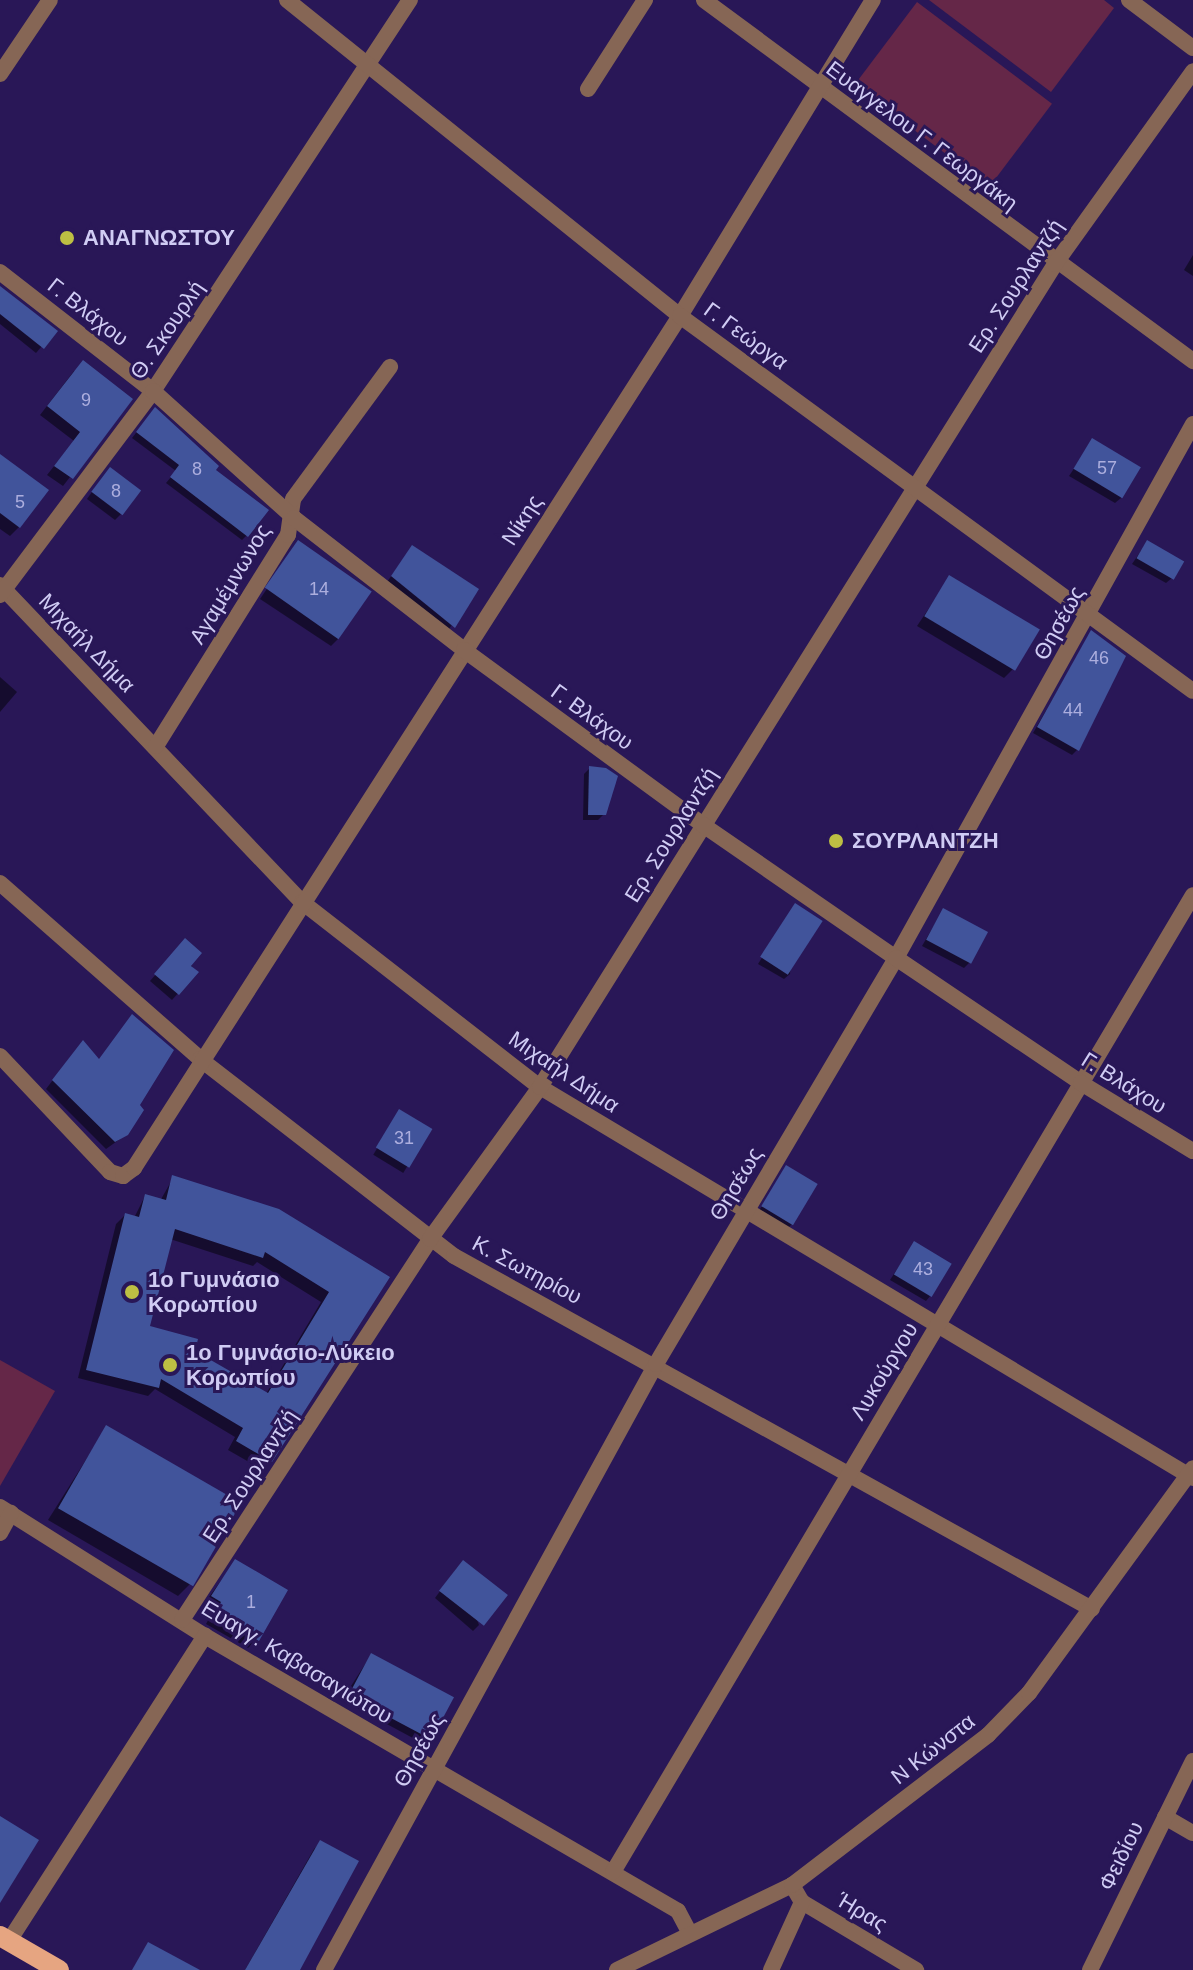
<!DOCTYPE html>
<meta charset="utf-8">
<style>
body{margin:0}
#map{position:relative;width:1193px;height:1970px;overflow:hidden;background:#291757;font-family:Arial,sans-serif}
div>[style]{position:absolute}
[style*='--x']{left:calc(var(--x)*1px);top:calc(var(--y)*1px);width:calc(var(--w)*1px);rotate:calc(var(--a)*1deg)}
.green>*{inset:0;background:#652748;transform-origin:0 0}
.shadow>*{inset:0;background:#0007;transform-origin:0 0}
.building>*{inset:0;background:#41549b;transform-origin:0 0}
.minor>*{height:16px;margin:-8px;padding:0 8px;transform-origin:8px;border-radius:8px;background:#866655}
.tertiary>*{height:16px;margin:-8px;padding:0 8px;transform-origin:8px;border-radius:8px;background:#866655}
.primary>*{height:20px;margin:-10px;padding:0 10px;transform-origin:10px;border-radius:10px;background:#e6a581}
.dots>*{width:22px;height:22px;translate:-50% -50%;box-sizing:border-box;border:4px solid #291757;border-radius:50%}
span{translate:-50% -50%;white-space:nowrap;text-align:center;line-height:1.15;-webkit-text-stroke:6px #291757;paint-order:stroke}
.number-label{font-size:18px;color:#acaede}
.number-label span{-webkit-text-stroke-width:0}
.street-label{font-size:22px;color:#d0ccf4}
.poi-label{font-size:22px;color:#d0ccf4;font-weight:700}
.left{translate:0 -50%;text-align:left}
</style>
<div id="map">
<div class="green">
<i style="clip-path:polygon(929px 0,1104px 0,1114px 8px,1051px 92px)"></i>
<i style="left:917px;top:2px;width:169px;height:104px;rotate:37deg"></i>
<i style="clip-path:polygon(0 1360px,55px 1391px,0 1486px)"></i>
</div>
<div class="shadow">
<i style="clip-path:polygon(1193px 255px,1193px 276px,1184px 270px)"></i>
<i style="clip-path:polygon(0 288px,55px 331px,36px 353px,0 324px)"></i>
<i style="clip-path:polygon(74px 371px,130px 400px,63px 486px,47px 475px,74px 441px,40px 415px)"></i>
<i style="clip-path:polygon(150px 415px,213px 470px,247px 535px,242px 540px,166px 483px,176px 471px,132px 438px)"></i>
<i style="clip-path:polygon(1093px 440px,1121px 498px,1115px 503px,1069px 476px)"></i>
<i style="clip-path:polygon(0 456px,19px 527px,10px 536px,0 529px)"></i>
<i style="clip-path:polygon(104px 475px,121px 514px,115px 520px,87px 499px)"></i>
<i style="clip-path:polygon(1147px 542px,1172px 578px,1166px 583px,1132px 564px)"></i>
<i style="clip-path:polygon(298px 543px,340px 637px,331px 646px,260px 599px)"></i>
<i style="clip-path:polygon(412px 547px,476px 590px,447px 632px,387px 582px)"></i>
<i style="clip-path:polygon(950px 577px,1013px 669px,1004px 678px,917px 626px)"></i>
<i style="clip-path:polygon(1091px 633px,1077px 750px,1072px 755px,1033px 733px)"></i>
<i style="clip-path:polygon(0 677px,17px 692px,0 712px)"></i>
<i style="clip-path:polygon(590px 768px,604px 814px,598px 820px,583px 820px,584px 774px)"></i>
<i style="clip-path:polygon(795px 905px,790px 974px,784px 979px,758px 964px)"></i>
<i style="clip-path:polygon(943px 910px,970px 962px,964px 968px,922px 946px)"></i>
<i style="clip-path:polygon(180px 947px,196px 973px,172px 1000px,150px 981px)"></i>
<i style="clip-path:polygon(132px 1016px,137px 1105px,127px 1134px,106px 1149px,46px 1089px,75px 1051px,98px 1061px)"></i>
<i style="left:399px;top:1112px;width:35px;height:50px;rotate:31deg"></i>
<i style="clip-path:polygon(787px 1168px,793px 1223px,787px 1229px,758px 1212px)"></i>
<i style="clip-path:polygon(evenodd,173px 1178px,387px 1277px,261px 1469px,228px 1450px,235px 1437px,155px 1389px,148px 1396px,78px 1378px,116px 1224px,125px 1215px,134px 1218px,145px 1196px,160px 1201px,173px 1178px,170px 1239px,253px 1266px,257px 1262px,321px 1302px,266px 1394px,148px 1327px,170px 1239px)"></i>
<i style="clip-path:polygon(914px 1243px,931px 1295px,926px 1301px,890px 1280px)"></i>
<i style="clip-path:polygon(106px 1428px,190px 1584px,178px 1596px,48px 1520px)"></i>
<i style="clip-path:polygon(235px 1562px,257px 1639px,248px 1648px,206px 1624px,213px 1611px,203px 1605px)"></i>
<i style="clip-path:polygon(457px 1568px,479px 1625px,473px 1631px,435px 1598px)"></i>
<i style="clip-path:polygon(371px 1655px,429px 1738px,424px 1744px,342px 1700px)"></i>
<i style="clip-path:polygon(320px 1843px,296px 1970px,245px 1970px,314px 1849px)"></i>
</div>
<div class="building">
<i style="clip-path:polygon(0 286px,58px 331px,44px 349px,0 314px)"></i>
<i style="clip-path:polygon(83px 360px,133px 399px,73px 479px,54px 466px,80px 432px,47px 406px)"></i>
<i style="clip-path:polygon(155px 407px,219px 466px,216px 470px,269px 510px,248px 537px,170px 477px,179px 465px,136px 432px)"></i>
<i style="left:1092px;top:438px;width:57px;height:36px;rotate:31deg"></i>
<i style="clip-path:polygon(0 454px,49px 490px,20px 528px,0 513px)"></i>
<i style="left:110px;top:467px;width:39px;height:31px;rotate:37deg"></i>
<i style="left:298px;top:540px;width:90px;height:58px;rotate:35deg"></i>
<i style="left:1147px;top:540px;width:43px;height:21px;rotate:30deg"></i>
<i style="clip-path:polygon(412px 545px,479px 589px,455px 628px,391px 576px)"></i>
<i style="left:949px;top:575px;width:106px;height:48px;rotate:31deg"></i>
<i style="clip-path:polygon(1091px 630px,1126px 656px,1079px 751px,1037px 727px)"></i>
<i style="clip-path:polygon(589px 766px,606px 768px,618px 776px,606px 815px,588px 815px)"></i>
<i style="left:795px;top:903px;width:33px;height:64px;rotate:33deg"></i>
<i style="left:943px;top:908px;width:51px;height:36px;rotate:28deg"></i>
<i style="clip-path:polygon(185px 938px,202px 953px,191px 966px,199px 972px,179px 995px,154px 974px)"></i>
<i style="clip-path:polygon(132px 1014px,174px 1050px,140px 1105px,144px 1110px,128px 1135px,115px 1142px,52px 1080px,83px 1040px,99px 1059px)"></i>
<i style="left:399px;top:1109px;width:39px;height:45px;rotate:31deg"></i>
<i style="left:786px;top:1165px;width:37px;height:48px;rotate:31deg"></i>
<i style="clip-path:polygon(evenodd,172px 1175px,279px 1209px,390px 1277px,272px 1462px,236px 1441px,243px 1428px,161px 1379px,159px 1388px,86px 1370px,125px 1213px,139px 1217px,145px 1194px,166px 1200px,172px 1175px,175px 1229px,263px 1258px,265px 1252px,329px 1292px,268px 1393px,195px 1351px,198px 1339px,150px 1326px,175px 1229px)"></i>
<i style="left:914px;top:1241px;width:44px;height:39px;rotate:31deg"></i>
<i style="left:106px;top:1425px;width:156px;height:96px;rotate:30deg"></i>
<i style="clip-path:polygon(235px 1559px,288px 1590px,259px 1641px,213px 1614px,221px 1602px,211px 1596px)"></i>
<i style="left:463px;top:1560px;width:57px;height:39px;rotate:38deg"></i>
<i style="left:371px;top:1653px;width:94px;height:48px;rotate:28deg"></i>
<i style="clip-path:polygon(0 1816px,39px 1840px,0 1903px)"></i>
<i style="clip-path:polygon(320px 1840px,359px 1861px,300px 1970px,245px 1970px)"></i>
<i style="clip-path:polygon(148px 1942px,200px 1970px,132px 1970px)"></i>
</div>
<div class="minor">
<i style="--x:704;--y:0;--w:608;--a:36.44"></i>
<i style="--x:1129;--y:0;--w:80;--a:36.9"></i>
<i style="--x:0;--y:74;--w:89;--a:-56"></i>
<i style="--x:588;--y:89;--w:106;--a:-57.4"></i>
<i style="--x:0;--y:585;--w:438;--a:46.4"></i>
<i style="--x:302;--y:902;--w:301;--a:37.9"></i>
<i style="--x:540;--y:1087;--w:761;--a:30.91"></i>
<i style="--x:0;--y:595;--w:255;--a:-53.1"></i>
<i style="--x:153;--y:391;--w:468;--a:-56.7"></i>
<i style="--x:156;--y:746;--w:249;--a:-58"></i>
<i style="--x:288;--y:535;--w:36;--a:-82"></i>
<i style="--x:293;--y:499;--w:164;--a:-53.7"></i>
<i style="--x:0;--y:883;--w:266;--a:41.3"></i>
<i style="--x:200;--y:1059;--w:321;--a:37.8"></i>
<i style="--x:454;--y:1256;--w:729;--a:28.96"></i>
<i style="--x:0;--y:1056;--w:160;--a:46.5"></i>
<i style="--x:110;--y:1172;--w:14;--a:17"></i>
<i style="--x:123;--y:1176;--w:14;--a:-36"></i>
<i style="--x:134;--y:1168;--w:1012;--a:-57.35"></i>
<i style="--x:680;--y:316;--w:370;--a:-58.6"></i>
<i style="--x:0;--y:1507;--w:242;--a:32.2"></i>
<i style="--x:205;--y:1636;--w:547;--a:30.17"></i>
<i style="--x:678;--y:1911;--w:24;--a:62"></i>
<i style="--x:0;--y:1533;--w:23;--a:-61"></i>
<i style="--x:182;--y:1620;--w:455;--a:-56.9"></i>
<i style="--x:430;--y:1239;--w:188;--a:-54.1"></i>
<i style="--x:540;--y:1087;--w:971;--a:-57.96"></i>
<i style="--x:1055;--y:264;--w:237;--a:-54.4"></i>
<i style="--x:1165;--y:1817;--w:32;--a:30"></i>
<i style="--x:613;--y:1872;--w:1136;--a:-59.3"></i>
<i style="--x:792;--y:1885;--w:20;--a:60"></i>
<i style="--x:802;--y:1902;--w:133;--a:30.8"></i>
<i style="--x:9;--y:1941;--w:363;--a:-57.3"></i>
<i style="--x:324;--y:1970;--w:691;--a:-61.28"></i>
<i style="--x:656;--y:1364;--w:472;--a:-59.4"></i>
<i style="--x:896;--y:958;--w:611;--a:-60.92"></i>
<i style="--x:617;--y:1970;--w:195;--a:-25.9"></i>
<i style="--x:792;--y:1885;--w:247;--a:-37.4"></i>
<i style="--x:988;--y:1735;--w:59;--a:-45.7"></i>
<i style="--x:1029;--y:1693;--w:278;--a:-53.9"></i>
<i style="--x:771;--y:1970;--w:75;--a:-65.5"></i>
<i style="--x:1090;--y:1970;--w:233;--a:-63.8"></i>
</div>
<div class="tertiary">
<i style="--x:287;--y:0;--w:504;--a:38.8"></i>
<i style="--x:680;--y:316;--w:635;--a:36.17"></i>
<i style="--x:0;--y:272;--w:194;--a:37.9"></i>
<i style="--x:153;--y:391;--w:190;--a:42"></i>
<i style="--x:294;--y:518;--w:215;--a:37.8"></i>
<i style="--x:464;--y:650;--w:296;--a:36.2"></i>
<i style="--x:703;--y:825;--w:234;--a:34.6"></i>
<i style="--x:896;--y:958;--w:223;--a:34"></i>
<i style="--x:1081;--y:1083;--w:131;--a:31.3"></i>
</div>
<div class="primary">
<i style="--x:0;--y:1936;--w:68;--a:30"></i>
</div>
<div class="dots">
<i style="left:67px;top:238px;background:#bdbf43"></i>
<i style="left:836px;top:841px;background:#bdbf43"></i>
<i style="left:132px;top:1292px;background:#bdbf43"></i>
<i style="left:170px;top:1365px;background:#bdbf43"></i>
</div>
<div class="number-label">
<span style="left:86px;top:400px">9</span>
<span style="left:1107px;top:468px">57</span>
<span style="left:197px;top:469px">8</span>
<span style="left:116px;top:491px">8</span>
<span style="left:20px;top:502px">5</span>
<span style="left:319px;top:589px">14</span>
<span style="left:1099px;top:658px">46</span>
<span style="left:1073px;top:710px">44</span>
<span style="left:404px;top:1138px">31</span>
<span style="left:923px;top:1269px">43</span>
<span style="left:251px;top:1602px">1</span>
</div>
<div class="street-label">
<span style="left:922px;top:136px;rotate:37deg">Ευαγγελου Γ. Γεωργάκη</span>
<span style="left:1016px;top:286px;rotate:-57deg">Ερ. Σουρλαντζή</span>
<span style="left:88px;top:312px;rotate:38deg">Γ. Βλάχου</span>
<span style="left:167px;top:330px;rotate:-56deg">Θ. Σκουρλή</span>
<span style="left:746px;top:336px;rotate:36deg">Γ. Γεώργα</span>
<span style="left:522px;top:520px;rotate:-57deg">Νίκης</span>
<span style="left:230px;top:584px;rotate:-59deg">Αγαμέμνωνος</span>
<span style="left:1059px;top:623px;rotate:-61deg">Θησέως</span>
<span style="left:87px;top:643px;rotate:46deg">Μιχαήλ Δήμα</span>
<span style="left:592px;top:717px;rotate:36deg">Γ. Βλάχου</span>
<span style="left:671px;top:835px;rotate:-58deg">Ερ. Σουρλαντζή</span>
<span style="left:564px;top:1072px;rotate:34deg">Μιχαήλ Δήμα</span>
<span style="left:1124px;top:1083px;rotate:32deg">Γ. Βλάχου</span>
<span style="left:736px;top:1184px;rotate:-59deg">Θησέως</span>
<span style="left:527px;top:1270px;rotate:28deg">Κ. Σωτηρίου</span>
<span style="left:884px;top:1371px;rotate:-59deg">Λυκούργου</span>
<span style="left:250px;top:1476px;rotate:-57deg">Ερ. Σουρλαντζή</span>
<span style="left:297px;top:1662px;rotate:31deg">Ευαγγ. Καβασαγιώτου</span>
<span style="left:933px;top:1749px;rotate:-38deg">Ν Κώνστα</span>
<span style="left:419px;top:1750px;rotate:-61deg">Θησέως</span>
<span style="left:1121px;top:1856px;rotate:-64deg">Φειδίου</span>
<span style="left:862px;top:1912px;rotate:31deg">Ήρας</span>
</div>
<div class="poi-label">
<span class="left" style="left:83px;top:238px">ΑΝΑΓΝΩΣΤΟΥ</span>
<span class="left" style="left:852px;top:841px">ΣΟΥΡΛΑΝΤΖΗ</span>
<span class="left" style="left:148px;top:1292px">1ο Γυμνάσιο<br>Κορωπίου</span>
<span class="left" style="left:186px;top:1365px">1ο Γυμνάσιο-Λύκειο<br>Κορωπίου</span>
</div>
</div>
